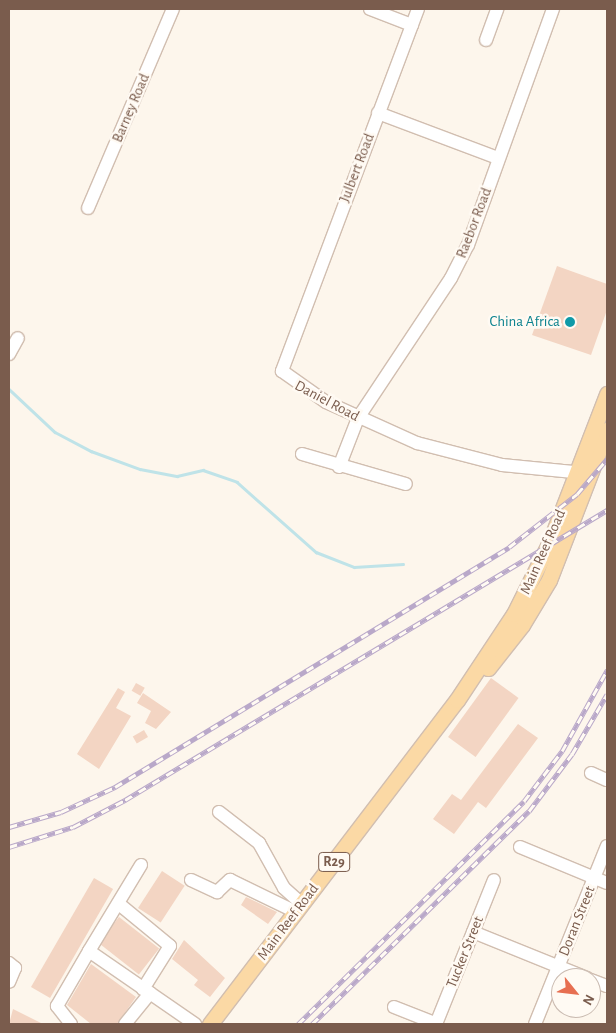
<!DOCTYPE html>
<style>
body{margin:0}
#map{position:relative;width:616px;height:1033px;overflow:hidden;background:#fdf6ec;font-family:"Alegreya Sans",sans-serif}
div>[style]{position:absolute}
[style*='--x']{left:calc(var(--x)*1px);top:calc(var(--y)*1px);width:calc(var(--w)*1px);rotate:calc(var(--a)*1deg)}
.stream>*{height:2.5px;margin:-1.25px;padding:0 1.25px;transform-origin:1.25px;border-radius:1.25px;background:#bfe3e8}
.building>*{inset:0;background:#f3d5c3;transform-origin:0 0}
.roads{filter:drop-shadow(1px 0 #d1beb0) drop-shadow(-1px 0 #d1beb0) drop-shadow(0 1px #d1beb0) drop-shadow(0 -1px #d1beb0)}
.minor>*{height:12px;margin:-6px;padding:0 6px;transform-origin:6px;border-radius:6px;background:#fff}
.major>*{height:15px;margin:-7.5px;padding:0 7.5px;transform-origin:7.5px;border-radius:7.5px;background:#fbd9a5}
.rail>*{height:4.5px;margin-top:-2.25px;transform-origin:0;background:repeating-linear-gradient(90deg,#fffaf3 0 8px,#b9a8c9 0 16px);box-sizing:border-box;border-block:1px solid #b9a8c9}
.dots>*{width:14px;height:14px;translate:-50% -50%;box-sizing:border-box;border:2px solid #fffaf3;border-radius:50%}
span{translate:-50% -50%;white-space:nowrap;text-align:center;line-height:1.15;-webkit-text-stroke:5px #fffaf3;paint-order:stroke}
.shield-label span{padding:1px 4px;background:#fffaf3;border:1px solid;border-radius:4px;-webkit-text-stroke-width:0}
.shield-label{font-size:14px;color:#7a5c4d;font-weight:700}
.street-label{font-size:15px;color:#7a5c4d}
.culture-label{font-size:15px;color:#0d838f}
.right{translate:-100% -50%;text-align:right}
.frame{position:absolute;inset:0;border:10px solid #7a5c4d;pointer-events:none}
.north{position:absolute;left:551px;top:968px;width:50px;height:50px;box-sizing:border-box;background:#fffaf3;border:1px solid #cabbb1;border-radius:50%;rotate:119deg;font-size:14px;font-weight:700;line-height:20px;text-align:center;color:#7a5c4d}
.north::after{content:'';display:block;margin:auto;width:18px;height:22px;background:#e76f51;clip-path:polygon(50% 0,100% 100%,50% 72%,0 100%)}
</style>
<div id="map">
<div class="stream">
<i style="--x:9;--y:389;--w:63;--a:43.1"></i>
<i style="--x:55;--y:432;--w:41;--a:27.8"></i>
<i style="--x:91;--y:451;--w:52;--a:20.2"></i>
<i style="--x:140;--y:469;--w:38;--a:11"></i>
<i style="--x:177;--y:476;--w:27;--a:-13"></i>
<i style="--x:203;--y:470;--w:36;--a:19"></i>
<i style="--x:237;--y:482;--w:106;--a:41.5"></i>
<i style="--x:316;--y:552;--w:41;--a:21.5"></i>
<i style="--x:354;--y:567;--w:49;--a:-3.5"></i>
</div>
<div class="building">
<i style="clip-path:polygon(557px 266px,607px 284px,607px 310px,591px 355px,532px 335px)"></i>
<i style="left:491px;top:678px;width:34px;height:73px;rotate:36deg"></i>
<i style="left:136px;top:683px;width:10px;height:9px;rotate:29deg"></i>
<i style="clip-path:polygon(118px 688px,125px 692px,116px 708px,131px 716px,99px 769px,77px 754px)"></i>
<i style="clip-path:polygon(143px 693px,171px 712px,156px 729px,145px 723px,151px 711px,137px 703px)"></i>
<i style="clip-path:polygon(518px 724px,538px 738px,486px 808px,478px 802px,454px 834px,433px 819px,452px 794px,461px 800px)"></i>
<i style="left:144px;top:730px;width:8px;height:13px;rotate:60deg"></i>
<i style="left:162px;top:871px;width:27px;height:44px;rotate:33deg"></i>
<i style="left:94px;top:878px;width:22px;height:126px;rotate:30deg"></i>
<i style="clip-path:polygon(246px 897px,277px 912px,268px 924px,241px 905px)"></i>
<i style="left:119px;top:917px;width:51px;height:33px;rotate:38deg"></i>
<i style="clip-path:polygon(184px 940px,225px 978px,210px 997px,194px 985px,198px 980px,172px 959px)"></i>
<i style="clip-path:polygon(91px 964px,136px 997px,117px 1024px,91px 1024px,67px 1005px)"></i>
<i style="clip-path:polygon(13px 1009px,43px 1024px,9px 1024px)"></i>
</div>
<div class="roads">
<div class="minor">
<i style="--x:370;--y:9;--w:45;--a:20.9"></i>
<i style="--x:418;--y:9;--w:387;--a:110.6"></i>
<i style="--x:282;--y:371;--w:54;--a:35.2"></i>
<i style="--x:326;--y:402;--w:100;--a:24.3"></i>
<i style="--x:417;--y:443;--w:88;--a:14.5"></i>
<i style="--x:502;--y:465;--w:82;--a:5.6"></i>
<i style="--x:486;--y:40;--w:33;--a:-70"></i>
<i style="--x:378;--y:113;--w:128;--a:20.6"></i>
<i style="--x:88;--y:208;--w:216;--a:-66.9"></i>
<i style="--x:9;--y:354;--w:18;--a:-61"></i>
<i style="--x:302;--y:454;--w:108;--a:16.1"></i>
<i style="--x:339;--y:467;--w:53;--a:-68.8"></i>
<i style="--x:358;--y:418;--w:168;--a:-56.4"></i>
<i style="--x:451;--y:278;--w:37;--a:-63"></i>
<i style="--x:468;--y:245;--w:251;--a:-70.2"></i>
<i style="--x:591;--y:773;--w:17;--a:24"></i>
<i style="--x:219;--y:812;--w:51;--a:37.8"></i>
<i style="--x:259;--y:843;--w:51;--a:60.9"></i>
<i style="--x:284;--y:888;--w:24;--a:42"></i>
<i style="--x:520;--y:847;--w:94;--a:22.5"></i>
<i style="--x:141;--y:865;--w:100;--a:121.2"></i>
<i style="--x:89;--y:951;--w:129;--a:34.6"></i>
<i style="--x:191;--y:880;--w:29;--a:25"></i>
<i style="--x:217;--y:892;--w:18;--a:-43"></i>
<i style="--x:230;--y:880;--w:73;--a:25.9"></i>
<i style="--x:119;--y:904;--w:66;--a:39.5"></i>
<i style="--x:170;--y:946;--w:51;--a:122.1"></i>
<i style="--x:473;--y:932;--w:123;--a:22"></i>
<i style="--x:9;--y:963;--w:8;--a:40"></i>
<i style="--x:15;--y:968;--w:15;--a:113"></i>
<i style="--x:591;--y:980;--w:17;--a:21"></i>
<i style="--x:394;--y:1007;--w:46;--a:21.6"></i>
<i style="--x:71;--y:1024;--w:23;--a:-128"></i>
<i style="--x:57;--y:1006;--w:64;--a:-59.8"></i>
<i style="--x:125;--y:1024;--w:40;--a:-51"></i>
<i style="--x:436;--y:1024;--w:155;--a:-68.1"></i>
<i style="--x:535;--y:1024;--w:192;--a:-68"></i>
</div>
<div class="major">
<i style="--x:488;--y:668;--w:55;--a:-51.7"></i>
<i style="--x:522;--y:625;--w:52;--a:-59"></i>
<i style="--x:549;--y:580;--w:161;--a:-68.9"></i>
<i style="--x:210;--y:1024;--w:407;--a:-52.7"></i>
<i style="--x:457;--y:700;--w:103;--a:-56.5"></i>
<i style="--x:514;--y:614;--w:80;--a:-63.4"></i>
<i style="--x:550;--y:542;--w:159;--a:-68.9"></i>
</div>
</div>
<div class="rail">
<i style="--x:9;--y:827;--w:54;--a:-16.1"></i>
<i style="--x:61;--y:812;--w:60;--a:-24.8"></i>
<i style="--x:115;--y:787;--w:461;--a:-31.3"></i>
<i style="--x:509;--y:547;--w:86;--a:-37.9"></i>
<i style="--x:577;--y:494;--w:46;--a:-49.4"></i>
<i style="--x:9;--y:847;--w:67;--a:-17.4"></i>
<i style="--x:73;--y:827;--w:59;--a:-27.4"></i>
<i style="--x:125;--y:800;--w:563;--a:-31.03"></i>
<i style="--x:298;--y:1024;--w:317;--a:-44.6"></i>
<i style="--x:524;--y:801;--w:63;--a:-52.8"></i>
<i style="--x:562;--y:751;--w:93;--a:-60.9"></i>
<i style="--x:312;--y:1024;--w:304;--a:-44.5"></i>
<i style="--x:529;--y:811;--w:71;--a:-53"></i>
<i style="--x:572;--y:754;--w:69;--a:-59.7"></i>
</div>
<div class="dots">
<i style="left:570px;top:322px;background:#0f9aa8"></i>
</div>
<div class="shield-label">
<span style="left:334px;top:862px">R29</span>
</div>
<div class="street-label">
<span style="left:131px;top:108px;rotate:-67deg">Barney Road</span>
<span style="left:357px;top:168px;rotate:-69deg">Julbert Road</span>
<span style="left:474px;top:223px;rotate:-69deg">Raebor Road</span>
<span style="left:327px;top:401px;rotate:28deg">Daniel Road</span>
<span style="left:543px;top:552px;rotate:-66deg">Main Reef Road</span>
<span style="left:577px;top:921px;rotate:-68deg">Doran Street</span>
<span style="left:288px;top:922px;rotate:-53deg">Main Reef Road</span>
<span style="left:465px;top:952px;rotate:-68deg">Tucker Street</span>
</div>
<div class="culture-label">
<span class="right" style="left:560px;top:322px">China Africa</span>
</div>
<div class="frame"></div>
<div class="north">N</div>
</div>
